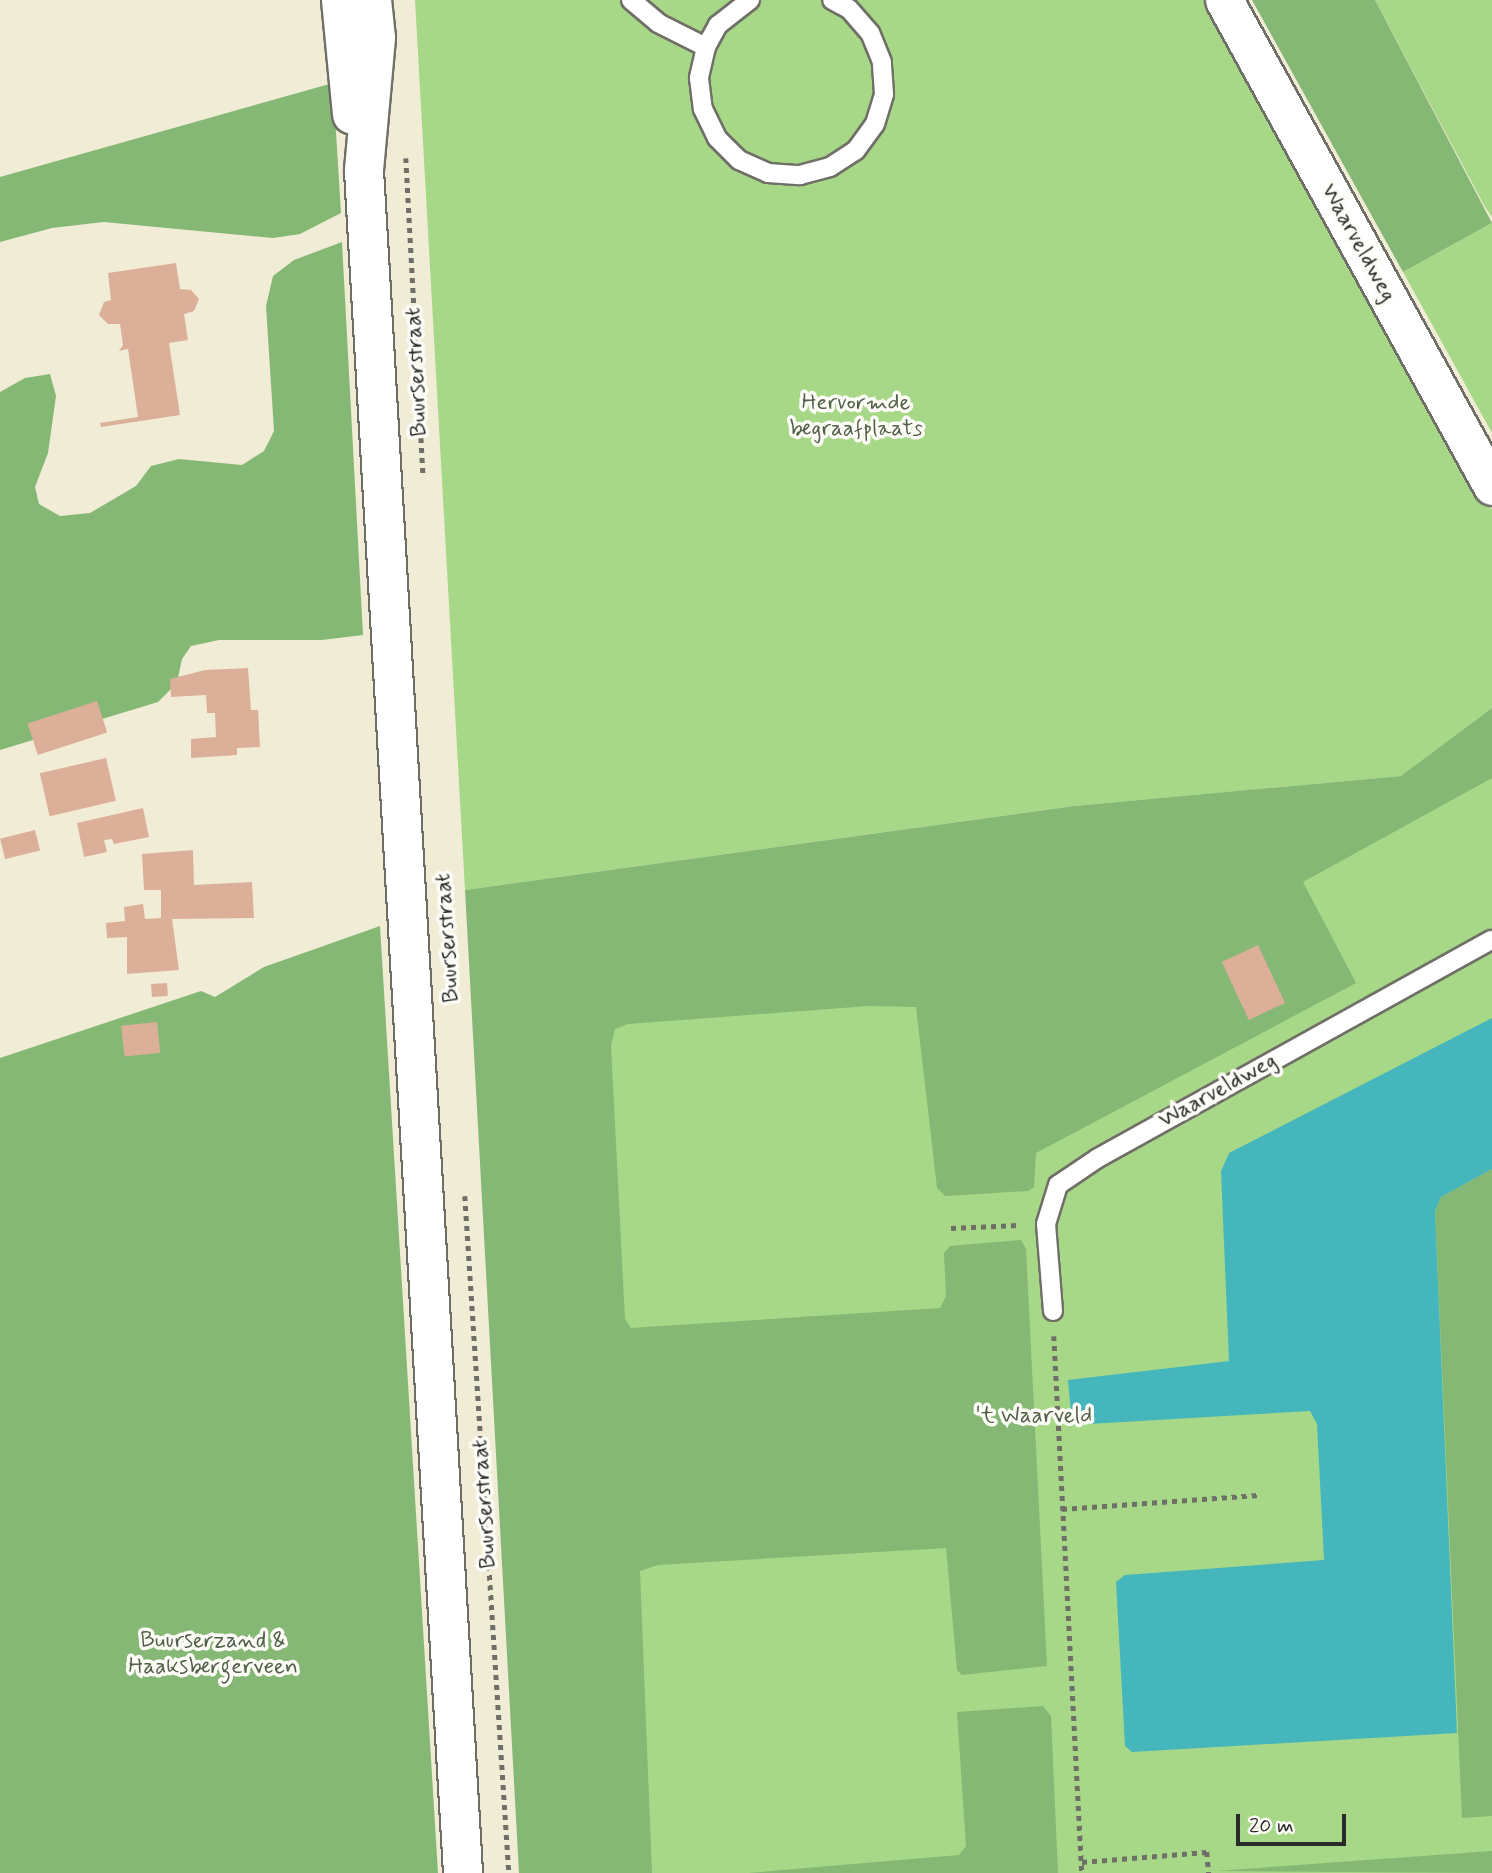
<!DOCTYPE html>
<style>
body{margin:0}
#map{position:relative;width:1492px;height:1873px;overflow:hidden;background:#f1ecd6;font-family:Mynerve,sans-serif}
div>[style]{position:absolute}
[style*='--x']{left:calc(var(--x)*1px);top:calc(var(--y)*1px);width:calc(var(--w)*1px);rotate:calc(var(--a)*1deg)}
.green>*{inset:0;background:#a7d887}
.forest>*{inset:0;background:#85b874}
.water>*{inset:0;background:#46b6bd}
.building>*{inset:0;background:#dcaf99;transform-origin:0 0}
.path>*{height:4.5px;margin-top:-2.25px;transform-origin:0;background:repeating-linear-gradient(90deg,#706f67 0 5px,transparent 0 10px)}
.roads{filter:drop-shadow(2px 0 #706f67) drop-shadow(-2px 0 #706f67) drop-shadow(0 2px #706f67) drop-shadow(0 -2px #706f67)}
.service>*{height:18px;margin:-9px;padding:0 9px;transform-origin:9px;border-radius:9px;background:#fff}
.minor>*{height:37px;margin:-18.5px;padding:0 18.5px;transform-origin:18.5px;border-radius:18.5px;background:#fff}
.secondary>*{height:38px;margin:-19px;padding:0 19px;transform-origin:19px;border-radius:19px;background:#fff}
span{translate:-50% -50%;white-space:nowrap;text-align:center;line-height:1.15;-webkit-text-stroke:7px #fdfcf7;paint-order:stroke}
.street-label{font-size:23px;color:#2b2b2b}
.park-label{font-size:23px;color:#505f47}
.scale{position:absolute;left:1236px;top:1814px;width:110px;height:32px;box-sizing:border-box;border:4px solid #2b2b2b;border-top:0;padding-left:9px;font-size:21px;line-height:24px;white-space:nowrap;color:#2b2b2b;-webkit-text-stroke:5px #fdfcf7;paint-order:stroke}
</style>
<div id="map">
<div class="green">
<i style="clip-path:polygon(415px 0,1210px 0,1492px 510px,1492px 708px,1402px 776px,1074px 806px,465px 890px)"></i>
<i style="clip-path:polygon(1375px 0,1492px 0,1492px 217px,1485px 207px)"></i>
<i style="clip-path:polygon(1492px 223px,1492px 433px,1403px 272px)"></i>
<i style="clip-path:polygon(1492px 761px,1492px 1873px,595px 1873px,518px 1002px)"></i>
</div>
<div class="forest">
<i style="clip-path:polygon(1252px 0,1375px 0,1492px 223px,1403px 272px)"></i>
<i style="clip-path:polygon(333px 83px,341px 213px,300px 234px,273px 238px,104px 222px,52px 228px,0 242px,0 177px)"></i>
<i style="clip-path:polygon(342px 242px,363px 635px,322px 640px,219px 640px,191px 646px,182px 659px,177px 683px,158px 702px,0 750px,0 392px,25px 378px,50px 374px,56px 396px,48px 453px,35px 487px,39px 504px,60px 516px,90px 513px,136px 486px,151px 466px,179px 459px,242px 465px,264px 451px,274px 431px,266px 306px,273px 276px,294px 260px)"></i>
<i style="clip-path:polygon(1492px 708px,1492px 778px,1303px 882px,1356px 983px,1036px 1153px,1034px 1187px,1028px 1191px,945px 1196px,937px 1188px,916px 1007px,869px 1006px,628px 1024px,615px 1029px,611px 1046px,625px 1319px,631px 1328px,940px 1308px,946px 1296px,944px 1253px,950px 1246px,1021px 1240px,1026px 1249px,1047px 1666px,962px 1675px,957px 1670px,946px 1548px,658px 1565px,640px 1571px,652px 1873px,519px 1873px,465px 890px,1074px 806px,1401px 776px)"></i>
<i style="clip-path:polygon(380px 926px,438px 1873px,0 1873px,0 1058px,201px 991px,215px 997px,264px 967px)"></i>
<i style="clip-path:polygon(1492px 1169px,1492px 1816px,1462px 1818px,1435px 1211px,1441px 1197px)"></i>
<i style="clip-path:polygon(1043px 1706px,1051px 1716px,1058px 1873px,748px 1873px,959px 1855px,966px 1846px,957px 1712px)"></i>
<i style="clip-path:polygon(1492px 1851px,1492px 1873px,1216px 1871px)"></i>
</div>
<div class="water">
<i style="clip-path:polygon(1492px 1018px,1492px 1169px,1441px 1197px,1435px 1211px,1457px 1733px,1132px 1752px,1125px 1746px,1116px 1582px,1125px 1575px,1324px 1560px,1317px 1424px,1310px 1411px,1072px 1425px,1068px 1380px,1229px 1361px,1221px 1171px,1229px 1153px)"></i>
</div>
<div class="building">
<i style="clip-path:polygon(176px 263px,180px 289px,191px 290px,199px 299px,194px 311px,184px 314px,188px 340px,169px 343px,180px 415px,101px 427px,100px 423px,138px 417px,128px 349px,119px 351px,123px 345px,120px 324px,108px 324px,99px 315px,104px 302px,111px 300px,108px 273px)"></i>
<i style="clip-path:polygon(248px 668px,251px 710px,258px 710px,260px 747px,237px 748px,237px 755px,191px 758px,191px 739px,216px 737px,215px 713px,207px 713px,206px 695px,171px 697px,170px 679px,205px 670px)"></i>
<i style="left:97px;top:701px;width:33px;height:73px;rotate:72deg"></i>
<i style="left:106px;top:758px;width:44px;height:68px;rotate:77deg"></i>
<i style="clip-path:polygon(143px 808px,149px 837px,114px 844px,112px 839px,104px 840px,107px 852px,84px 857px,77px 823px)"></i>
<i style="left:35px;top:830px;width:21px;height:36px;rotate:76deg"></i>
<i style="clip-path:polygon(193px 850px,194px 885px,252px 882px,254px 918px,172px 919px,179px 970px,127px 974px,127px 937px,107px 938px,106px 923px,125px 921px,124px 907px,143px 904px,145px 919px,161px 918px,161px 890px,144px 890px,142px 854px)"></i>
<i style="left:1258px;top:945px;width:64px;height:40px;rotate:65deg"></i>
<i style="left:167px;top:983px;width:13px;height:16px;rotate:86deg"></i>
<i style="left:157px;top:1022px;width:31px;height:36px;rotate:84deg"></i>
</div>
<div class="path">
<i style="--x:406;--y:158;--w:316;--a:86.9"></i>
<i style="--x:465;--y:1196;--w:678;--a:86.28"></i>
<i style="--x:951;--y:1228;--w:70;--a:-2.5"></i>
<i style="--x:1054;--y:1336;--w:538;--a:87.02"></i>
<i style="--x:1062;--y:1509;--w:197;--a:-4.1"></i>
<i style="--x:1082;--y:1862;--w:125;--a:-4.6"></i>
<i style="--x:1207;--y:1852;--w:21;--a:85"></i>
</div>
<div class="roads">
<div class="service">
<i style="--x:631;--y:0;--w:35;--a:40"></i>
<i style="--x:658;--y:23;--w:54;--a:26.6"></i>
<i style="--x:750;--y:0;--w:41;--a:142"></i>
<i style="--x:718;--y:25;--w:25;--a:119"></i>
<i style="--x:706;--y:47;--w:32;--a:103"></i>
<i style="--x:699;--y:78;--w:31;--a:83"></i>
<i style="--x:703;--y:109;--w:32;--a:64"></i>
<i style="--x:717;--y:138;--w:31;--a:45"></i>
<i style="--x:739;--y:160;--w:32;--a:24"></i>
<i style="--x:768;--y:173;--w:32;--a:4"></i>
<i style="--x:800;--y:175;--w:31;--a:-15"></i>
<i style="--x:830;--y:167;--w:31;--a:-33"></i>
<i style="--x:856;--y:150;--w:32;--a:-54"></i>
<i style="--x:875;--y:124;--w:31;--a:-73"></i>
<i style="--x:884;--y:94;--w:32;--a:-94"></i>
<i style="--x:882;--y:62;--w:31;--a:-112"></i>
<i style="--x:870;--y:33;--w:32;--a:-131"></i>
<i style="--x:849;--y:9;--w:19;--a:-152"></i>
<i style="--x:1053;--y:1311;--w:87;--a:-94.6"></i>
<i style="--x:1046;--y:1224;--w:41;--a:-72.9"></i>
<i style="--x:1058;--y:1185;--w:48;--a:-34"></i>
<i style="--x:1098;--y:1158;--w:450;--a:-29"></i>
</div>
<div class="minor">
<i style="--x:1224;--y:0;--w:555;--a:61.13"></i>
</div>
<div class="secondary">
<i style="--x:341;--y:0;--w:115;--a:84.5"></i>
<i style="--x:372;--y:0;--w:38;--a:84"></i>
<i style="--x:376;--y:38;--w:134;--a:95.2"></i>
<i style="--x:364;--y:171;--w:1705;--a:86.67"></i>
</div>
</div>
<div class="street-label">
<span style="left:1358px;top:243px;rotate:61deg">Waarveldweg</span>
<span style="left:417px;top:372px;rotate:-93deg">Buurserstraat</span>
<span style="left:448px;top:938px;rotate:-94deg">Buurserstraat</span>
<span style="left:1218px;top:1091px;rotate:-29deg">Waarveldweg</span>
<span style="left:485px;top:1504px;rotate:-94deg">Buurserstraat</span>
</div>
<div class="park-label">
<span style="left:856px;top:416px">Hervormde<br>begraafplaats</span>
<span style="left:1034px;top:1416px">'t Waarveld</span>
<span style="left:213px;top:1654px">Buurserzand &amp;<br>Haaksbergerveen</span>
</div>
<div class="scale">20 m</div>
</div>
